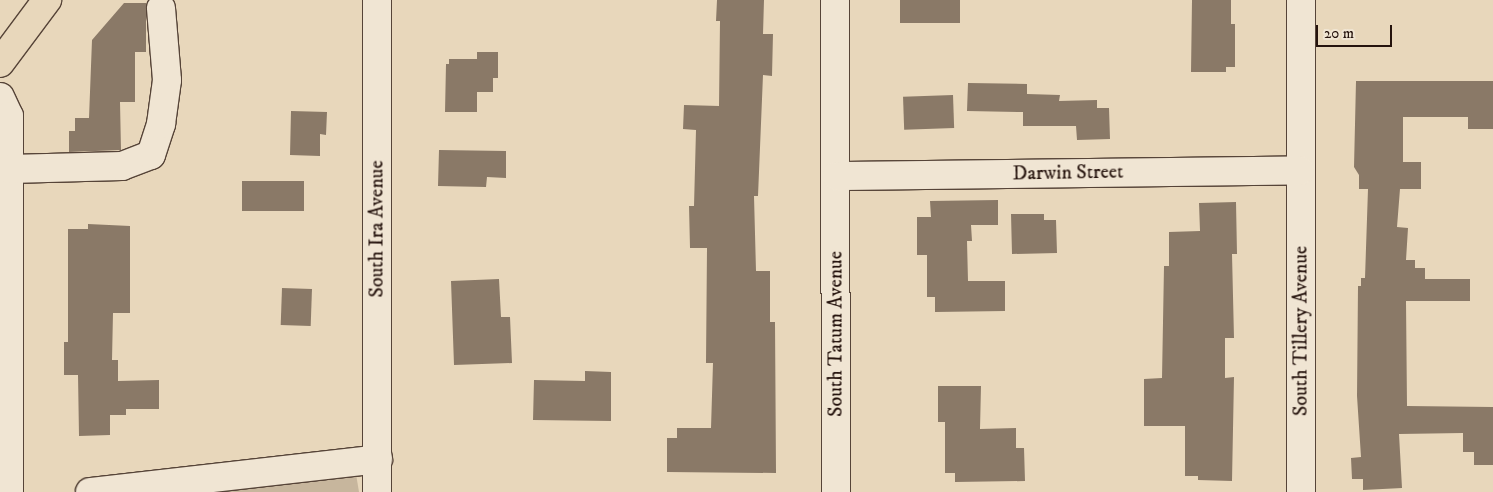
<!DOCTYPE html>
<style>
body{margin:0}
#map{position:relative;width:1493px;height:492px;overflow:hidden;background:#e8d7bb;font-family:"IM FELL DW Pica",serif}
div>[style]{position:absolute}
[style*='--x']{left:calc(var(--x)*1px);top:calc(var(--y)*1px);width:calc(var(--w)*1px);rotate:calc(var(--a)*1deg)}
.green>*{inset:0;background:#c7b69d}
.building>*{inset:0;background:#8a7967;transform-origin:0 0}
.roads{filter:drop-shadow(1px 0 #564438) drop-shadow(-1px 0 #564438) drop-shadow(0 1px #564438) drop-shadow(0 -1px #564438)}
.minor>*{height:28px;margin:-14px;padding:0 14px;transform-origin:14px;border-radius:14px;background:#f0e5d3}
.major>*{height:28px;margin:-14px;padding:0 14px;transform-origin:14px;border-radius:14px;background:#e8d7bb}
span{translate:-50% -50%;white-space:nowrap;text-align:center;line-height:1.15;-webkit-text-stroke:4px #f0e5d3;paint-order:stroke}
.street-label{font-size:20px;color:#25130d}
.scale{position:absolute;left:1316px;top:25px;width:76px;height:22px;box-sizing:border-box;border:2px solid #25130d;border-top:0;padding-left:6px;font-size:15px;line-height:18px;white-space:nowrap;color:#25130d;-webkit-text-stroke:4px #f0e5d3;paint-order:stroke}
</style>
<div id="map">
<div class="green">
<i style="clip-path:polygon(356px 474px,359px 492px,184px 492px)"></i>
</div>
<div class="building">
<i style="clip-path:polygon(717px 0,764px 0,763px 34px,773px 34px,772px 76px,763px 75px,758px 196px,754px 196px,756px 271px,770px 271px,770px 322px,775px 322px,776px 473px,667px 472px,667px 438px,677px 438px,677px 428px,711px 428px,713px 363px,706px 363px,707px 248px,690px 248px,689px 206px,694px 206px,696px 130px,683px 129px,684px 105px,719px 106px,720px 21px,716px 21px)"></i>
<i style="left:900px;top:0;width:60px;height:23px"></i>
<i style="clip-path:polygon(1192px 0,1231px 0,1231px 24px,1235px 24px,1235px 67px,1226px 67px,1226px 72px,1191px 72px)"></i>
<i style="clip-path:polygon(124px 3px,146px 3px,146px 52px,135px 52px,135px 102px,120px 102px,121px 150px,69px 152px,69px 131px,75px 131px,75px 118px,89px 118px,92px 40px)"></i>
<i style="clip-path:polygon(477px 52px,498px 52px,498px 78px,493px 78px,493px 92px,477px 92px,477px 112px,445px 112px,446px 64px,449px 64px,449px 59px,477px 59px)"></i>
<i style="clip-path:polygon(1356px 81px,1493px 81px,1493px 129px,1468px 129px,1468px 117px,1403px 117px,1403px 162px,1421px 162px,1421px 189px,1400px 189px,1397px 227px,1408px 228px,1406px 260px,1415px 260px,1415px 268px,1425px 268px,1425px 279px,1470px 279px,1470px 301px,1406px 301px,1407px 406px,1493px 407px,1493px 465px,1474px 465px,1474px 452px,1463px 452px,1463px 433px,1399px 434px,1402px 488px,1363px 490px,1363px 479px,1352px 479px,1351px 458px,1361px 457px,1357px 396px,1358px 286px,1361px 286px,1361px 278px,1365px 278px,1368px 189px,1359px 189px,1359px 175px,1354px 167px)"></i>
<i style="clip-path:polygon(968px 83px,1027px 84px,1027px 94px,1060px 95px,1059px 101px,1097px 100px,1097px 108px,1109px 108px,1110px 139px,1077px 140px,1076px 126px,1023px 126px,1023px 112px,967px 111px)"></i>
<i style="left:953px;top:95px;width:33px;height:50px;rotate:88deg"></i>
<i style="clip-path:polygon(291px 111px,327px 112px,326px 135px,320px 134px,320px 156px,290px 155px)"></i>
<i style="clip-path:polygon(439px 150px,506px 151px,506px 178px,487px 177px,486px 187px,438px 186px)"></i>
<i style="left:304px;top:181px;width:30px;height:62px;rotate:90deg"></i>
<i style="clip-path:polygon(998px 200px,998px 225px,971px 225px,972px 241px,967px 241px,968px 281px,1005px 281px,1005px 311px,935px 312px,935px 297px,927px 297px,927px 255px,917px 255px,917px 217px,931px 217px,930px 201px)"></i>
<i style="clip-path:polygon(1236px 202px,1237px 254px,1232px 254px,1234px 338px,1225px 338px,1225px 378px,1234px 377px,1232px 481px,1198px 480px,1198px 476px,1185px 476px,1185px 426px,1144px 426px,1144px 379px,1162px 378px,1164px 266px,1169px 266px,1169px 232px,1200px 231px,1199px 203px)"></i>
<i style="clip-path:polygon(1011px 214px,1044px 214px,1044px 220px,1056px 220px,1057px 253px,1012px 254px)"></i>
<i style="clip-path:polygon(88px 224px,130px 226px,130px 313px,113px 313px,112px 360px,118px 360px,118px 381px,159px 380px,159px 409px,126px 409px,126px 415px,110px 415px,110px 435px,79px 436px,78px 375px,64px 375px,64px 342px,68px 342px,68px 229px,88px 229px)"></i>
<i style="clip-path:polygon(499px 279px,501px 317px,510px 317px,512px 363px,454px 365px,451px 281px)"></i>
<i style="left:282px;top:288px;width:30px;height:37px;rotate:2deg"></i>
<i style="clip-path:polygon(585px 371px,611px 372px,611px 421px,533px 420px,534px 380px,585px 381px)"></i>
<i style="clip-path:polygon(938px 386px,981px 386px,980px 429px,1016px 428px,1016px 448px,1024px 448px,1025px 481px,955px 482px,955px 473px,945px 473px,945px 422px,938px 422px)"></i>
</div>
<div class="roads">
<div class="minor">
<i style="--x:835;--y:0;--w:492;--a:89.9"></i>
<i style="--x:1301;--y:0;--w:492;--a:90"></i>
<i style="--x:0;--y:97;--w:21;--a:65"></i>
<i style="--x:9;--y:116;--w:376;--a:90"></i>
<i style="--x:10;--y:169;--w:112;--a:-1.5"></i>
<i style="--x:122;--y:166;--w:31;--a:-21"></i>
<i style="--x:151;--y:155;--w:33;--a:-72"></i>
<i style="--x:161;--y:124;--w:44;--a:-82.2"></i>
<i style="--x:167;--y:80;--w:72;--a:-94.8"></i>
<i style="--x:837;--y:176;--w:463;--a:-0.7"></i>
<i style="--x:90;--y:492;--w:290;--a:-6.5"></i>
<i style="--x:377;--y:492;--w:492;--a:-90"></i>
</div>
<div class="major">
<i style="--x:0;--y:63;--w:79;--a:-53.3"></i>
</div>
</div>
<div class="street-label">
<span style="left:1068px;top:173px;rotate:-1deg">Darwin Street</span>
<span style="left:377px;top:229px;rotate:-90deg">South Ira Avenue</span>
<span style="left:1301px;top:331px;rotate:-90deg">South Tillery Avenue</span>
<span style="left:836px;top:334px;rotate:-90deg">South Tatum Avenue</span>
</div>
<div class="scale">20 m</div>
</div>
